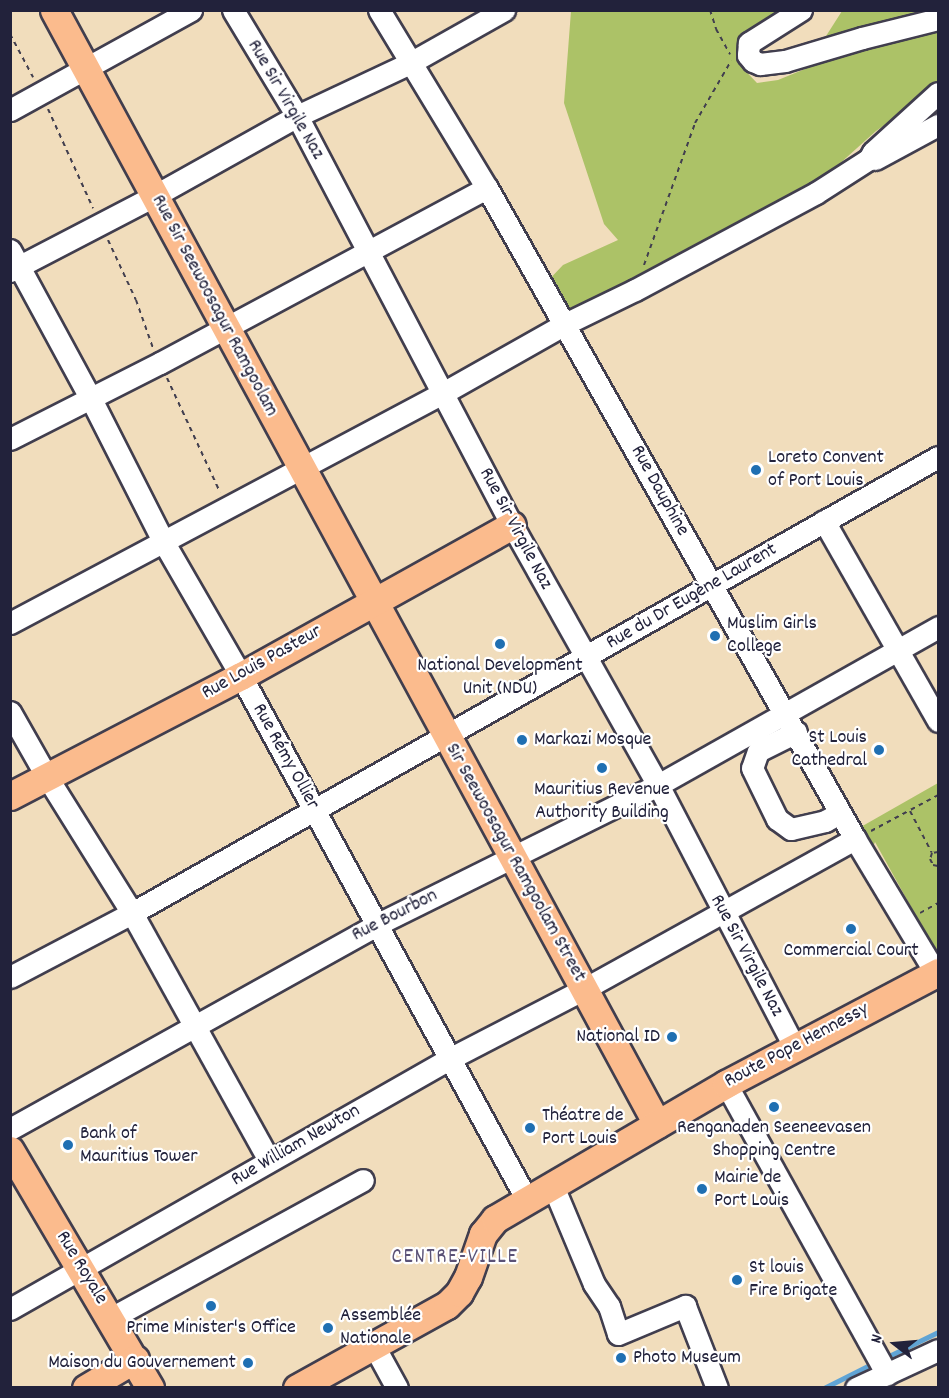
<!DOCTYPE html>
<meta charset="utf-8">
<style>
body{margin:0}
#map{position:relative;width:949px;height:1398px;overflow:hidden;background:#f1ddbc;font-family:Dekko,sans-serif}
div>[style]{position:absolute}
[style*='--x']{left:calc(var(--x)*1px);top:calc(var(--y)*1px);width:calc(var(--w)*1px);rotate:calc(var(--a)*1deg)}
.green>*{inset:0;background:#acc267}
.stream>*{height:4.5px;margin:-2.25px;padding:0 2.25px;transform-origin:2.25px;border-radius:2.25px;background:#60a4d5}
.path>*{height:2px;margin-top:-1px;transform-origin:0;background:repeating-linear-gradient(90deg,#413e4e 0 4.5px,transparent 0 9px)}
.roads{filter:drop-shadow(2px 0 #413e4e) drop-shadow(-2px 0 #413e4e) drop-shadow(0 2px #413e4e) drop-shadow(0 -2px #413e4e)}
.minor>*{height:21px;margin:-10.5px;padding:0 10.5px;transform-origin:10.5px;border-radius:10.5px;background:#fff}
.major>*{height:27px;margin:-13.5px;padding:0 13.5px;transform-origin:13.5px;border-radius:13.5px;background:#fbbb8d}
.dots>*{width:16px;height:16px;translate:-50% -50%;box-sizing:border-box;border:3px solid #fff;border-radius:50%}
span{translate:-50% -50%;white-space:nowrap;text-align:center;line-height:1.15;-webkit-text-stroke:4.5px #fff;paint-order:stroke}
.street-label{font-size:20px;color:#22223b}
.poi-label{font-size:20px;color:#22223b}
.left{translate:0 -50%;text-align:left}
.right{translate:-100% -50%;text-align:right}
.neighbourhood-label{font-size:21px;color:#5b5276;letter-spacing:1.5px}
.frame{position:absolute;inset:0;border:12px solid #22223b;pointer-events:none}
.north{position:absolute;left:865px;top:1314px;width:60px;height:60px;-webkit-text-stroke:4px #fff;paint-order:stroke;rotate:286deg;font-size:16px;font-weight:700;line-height:24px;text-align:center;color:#22223b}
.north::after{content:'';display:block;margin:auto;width:21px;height:27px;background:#22223b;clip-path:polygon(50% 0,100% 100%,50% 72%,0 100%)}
</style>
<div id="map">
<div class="green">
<i style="clip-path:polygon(571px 11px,791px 11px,738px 40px,737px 62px,757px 83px,778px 80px,805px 69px,842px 11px,938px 11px,938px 99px,908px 109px,876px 131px,827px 175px,760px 220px,566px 312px,543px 286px,563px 265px,618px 240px,604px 224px,564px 103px)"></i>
<i style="clip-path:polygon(938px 783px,938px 954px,932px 958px,928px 951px,931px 942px,916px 916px,875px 842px,871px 852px,859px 828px)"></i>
</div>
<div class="stream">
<i style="--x:887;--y:1357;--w:57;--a:-26.1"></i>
<i style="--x:824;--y:1388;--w:54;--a:-26.6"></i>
</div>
<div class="path">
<i style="--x:710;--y:10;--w:20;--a:72"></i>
<i style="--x:716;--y:29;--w:29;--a:61"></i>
<i style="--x:10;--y:34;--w:49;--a:61.9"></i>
<i style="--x:48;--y:109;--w:109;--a:65.6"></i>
<i style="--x:108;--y:240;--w:66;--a:65"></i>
<i style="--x:136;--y:300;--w:51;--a:70.5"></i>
<i style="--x:644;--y:265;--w:151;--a:-70.2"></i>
<i style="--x:695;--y:123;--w:72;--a:-59.9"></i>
<i style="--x:167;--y:378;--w:126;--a:65.1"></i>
<i style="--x:910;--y:811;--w:47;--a:62.4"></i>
<i style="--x:871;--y:831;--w:76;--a:-28.2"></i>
<i style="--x:938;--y:852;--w:6;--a:171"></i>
<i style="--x:932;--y:853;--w:6;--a:108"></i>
<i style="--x:930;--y:859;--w:7;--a:63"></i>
<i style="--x:933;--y:865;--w:5;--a:11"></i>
<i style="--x:920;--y:913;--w:21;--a:-29"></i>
</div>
<div class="roads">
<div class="minor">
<i style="--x:233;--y:10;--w:124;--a:58.9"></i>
<i style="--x:297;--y:116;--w:462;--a:62.3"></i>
<i style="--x:512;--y:525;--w:298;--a:60.7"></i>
<i style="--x:658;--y:785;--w:297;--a:62.5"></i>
<i style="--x:379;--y:10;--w:208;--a:58.8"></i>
<i style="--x:487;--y:188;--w:748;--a:60.52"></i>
<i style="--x:855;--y:839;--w:161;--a:59"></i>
<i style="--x:801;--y:10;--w:62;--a:147.6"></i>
<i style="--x:749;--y:43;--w:12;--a:95"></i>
<i style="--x:748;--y:55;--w:8;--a:50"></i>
<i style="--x:753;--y:61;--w:8;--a:23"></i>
<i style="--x:760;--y:64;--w:25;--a:-7"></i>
<i style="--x:785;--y:61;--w:80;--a:-16.6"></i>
<i style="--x:862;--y:38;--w:78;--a:-14"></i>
<i style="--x:10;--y:110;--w:207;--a:-28.9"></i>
<i style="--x:875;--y:159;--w:72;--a:-28.4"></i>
<i style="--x:10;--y:250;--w:170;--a:61.5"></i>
<i style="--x:91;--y:399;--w:159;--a:63.1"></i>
<i style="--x:163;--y:541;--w:156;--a:60"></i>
<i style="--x:241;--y:676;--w:597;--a:61.37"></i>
<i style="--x:10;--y:271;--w:162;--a:-27.5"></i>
<i style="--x:154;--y:196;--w:164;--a:-29.2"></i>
<i style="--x:297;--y:116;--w:125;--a:-25.1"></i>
<i style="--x:410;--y:63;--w:108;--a:-29.4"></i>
<i style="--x:10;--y:439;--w:168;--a:-26.9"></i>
<i style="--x:160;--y:363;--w:371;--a:-28.2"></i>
<i style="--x:824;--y:521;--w:230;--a:60.3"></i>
<i style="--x:10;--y:623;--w:490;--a:-28"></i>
<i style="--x:443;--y:393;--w:140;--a:-29.5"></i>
<i style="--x:565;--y:324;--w:78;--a:-25.9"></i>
<i style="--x:635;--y:290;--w:205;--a:-28.2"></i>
<i style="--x:816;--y:193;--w:63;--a:-32.7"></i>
<i style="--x:869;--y:159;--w:8;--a:-60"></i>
<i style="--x:873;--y:152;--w:88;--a:-42.2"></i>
<i style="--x:10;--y:712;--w:75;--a:60.4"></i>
<i style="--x:47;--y:777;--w:160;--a:58"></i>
<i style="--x:132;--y:913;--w:282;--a:61"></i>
<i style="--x:796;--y:732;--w:42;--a:153.4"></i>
<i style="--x:758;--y:751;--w:18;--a:109"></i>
<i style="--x:752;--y:768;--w:57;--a:63.9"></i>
<i style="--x:777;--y:819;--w:17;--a:36"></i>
<i style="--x:791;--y:829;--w:35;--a:-13"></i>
<i style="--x:825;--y:821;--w:17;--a:-28"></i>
<i style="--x:10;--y:977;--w:138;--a:-27.7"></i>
<i style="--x:132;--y:913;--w:926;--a:-29.5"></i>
<i style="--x:726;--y:1084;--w:332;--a:61"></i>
<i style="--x:10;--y:1129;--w:419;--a:-29.1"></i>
<i style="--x:376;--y:925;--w:315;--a:-26.4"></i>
<i style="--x:658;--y:785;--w:322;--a:-29.4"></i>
<i style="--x:553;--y:1186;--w:106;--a:67.3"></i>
<i style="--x:594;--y:1284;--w:27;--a:56"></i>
<i style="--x:609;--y:1306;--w:29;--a:72"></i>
<i style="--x:618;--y:1334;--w:73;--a:-22.7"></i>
<i style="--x:685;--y:1306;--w:88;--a:68.7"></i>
<i style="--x:10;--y:1309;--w:505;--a:-29.66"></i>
<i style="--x:449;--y:1059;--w:152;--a:-27.4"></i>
<i style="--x:584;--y:989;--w:310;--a:-29"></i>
<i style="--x:111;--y:1318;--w:287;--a:-28.7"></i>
<i style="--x:374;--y:1346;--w:48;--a:61.3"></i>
<i style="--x:856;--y:1388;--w:90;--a:-24.9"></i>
</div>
<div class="major">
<i style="--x:54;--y:10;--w:1267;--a:61.57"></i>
<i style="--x:10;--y:796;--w:260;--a:-27.5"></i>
<i style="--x:241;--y:676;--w:310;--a:-29.1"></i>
<i style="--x:10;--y:1150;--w:276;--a:59.5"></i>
<i style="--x:86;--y:1388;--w:57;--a:-30.6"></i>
<i style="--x:297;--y:1388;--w:171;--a:-29"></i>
<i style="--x:447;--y:1305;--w:17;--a:-45"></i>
<i style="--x:459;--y:1293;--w:18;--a:-61"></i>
<i style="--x:468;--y:1277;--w:46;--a:-70.8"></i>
<i style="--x:483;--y:1234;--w:19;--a:-51"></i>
<i style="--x:495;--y:1219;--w:268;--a:-30.3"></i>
<i style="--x:726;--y:1084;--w:240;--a:-27.8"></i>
</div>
</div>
<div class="dots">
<i style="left:756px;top:470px;background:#1f6fb2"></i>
<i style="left:715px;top:636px;background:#1f6fb2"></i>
<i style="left:500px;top:644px;background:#1f6fb2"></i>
<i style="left:522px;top:740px;background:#1f6fb2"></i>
<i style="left:879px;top:750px;background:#1f6fb2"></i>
<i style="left:602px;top:768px;background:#1f6fb2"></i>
<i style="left:851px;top:929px;background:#1f6fb2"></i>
<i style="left:672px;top:1037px;background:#1f6fb2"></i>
<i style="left:774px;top:1107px;background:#1f6fb2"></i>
<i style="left:530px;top:1128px;background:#1f6fb2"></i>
<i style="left:68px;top:1145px;background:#1f6fb2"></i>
<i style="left:702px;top:1189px;background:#1f6fb2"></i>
<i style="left:737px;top:1280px;background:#1f6fb2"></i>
<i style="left:211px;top:1306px;background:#1f6fb2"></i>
<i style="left:328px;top:1328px;background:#1f6fb2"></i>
<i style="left:621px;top:1358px;background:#1f6fb2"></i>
<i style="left:248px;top:1363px;background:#1f6fb2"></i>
</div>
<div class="street-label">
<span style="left:285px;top:100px;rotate:60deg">Rue Sir Virgile Naz</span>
<span style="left:214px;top:306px;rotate:62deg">Rue Sir Seewoosagur Ramgoolam</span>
<span style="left:659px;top:491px;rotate:61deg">Rue Dauphine</span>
<span style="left:515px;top:529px;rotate:62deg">Rue Sir Virgile Naz</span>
<span style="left:692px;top:597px;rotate:-30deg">Rue du Dr Eugène Laurent</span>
<span style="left:262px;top:663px;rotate:-29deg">Rue Louis Pasteur</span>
<span style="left:285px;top:757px;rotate:61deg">Rue Rémy Ollier</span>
<span style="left:515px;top:863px;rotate:61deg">Sir Seewoosagur Ramgoolam Street</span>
<span style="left:395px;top:916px;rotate:-27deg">Rue Bourbon</span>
<span style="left:746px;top:956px;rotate:62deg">Rue Sir Virgile Naz</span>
<span style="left:797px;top:1046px;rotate:-28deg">Route Pope Hennessy</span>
<span style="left:296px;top:1146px;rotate:-30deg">Rue William Newton</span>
<span style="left:81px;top:1268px;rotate:59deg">Rue Royale</span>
</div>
<div class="poi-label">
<span class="left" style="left:768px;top:470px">Loreto Convent<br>of Port Louis</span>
<span class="left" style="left:727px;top:636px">Muslim Girls<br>College</span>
<span style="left:500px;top:678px">National Development<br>Unit (NDU)</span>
<span class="right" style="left:867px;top:750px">St Louis<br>Cathedral</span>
<span class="left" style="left:534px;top:740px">Markazi Mosque</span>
<span style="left:602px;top:802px">Mauritius Revenue<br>Authority Building</span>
<span style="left:851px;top:951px">Commercial Court</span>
<span class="right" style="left:660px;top:1037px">National ID</span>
<span class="left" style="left:542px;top:1128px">Théatre de<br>Port Louis</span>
<span style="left:774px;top:1140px">Renganaden Seeneevasen<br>Shopping Centre</span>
<span class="left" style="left:80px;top:1146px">Bank of<br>Mauritius Tower</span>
<span class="left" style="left:714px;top:1190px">Mairie de<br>Port Louis</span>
<span class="left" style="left:749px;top:1280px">St louis<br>Fire Brigate</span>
<span class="left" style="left:340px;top:1328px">Assemblée<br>Nationale</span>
<span style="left:211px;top:1328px">Prime Minister's Office</span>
<span class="left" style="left:633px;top:1358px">Photo Museum</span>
<span class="right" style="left:236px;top:1363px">Maison du Gouvernement</span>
</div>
<div class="neighbourhood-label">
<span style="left:455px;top:1258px">CENTRE-VILLE</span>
</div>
<div class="frame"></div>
<div class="north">N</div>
</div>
